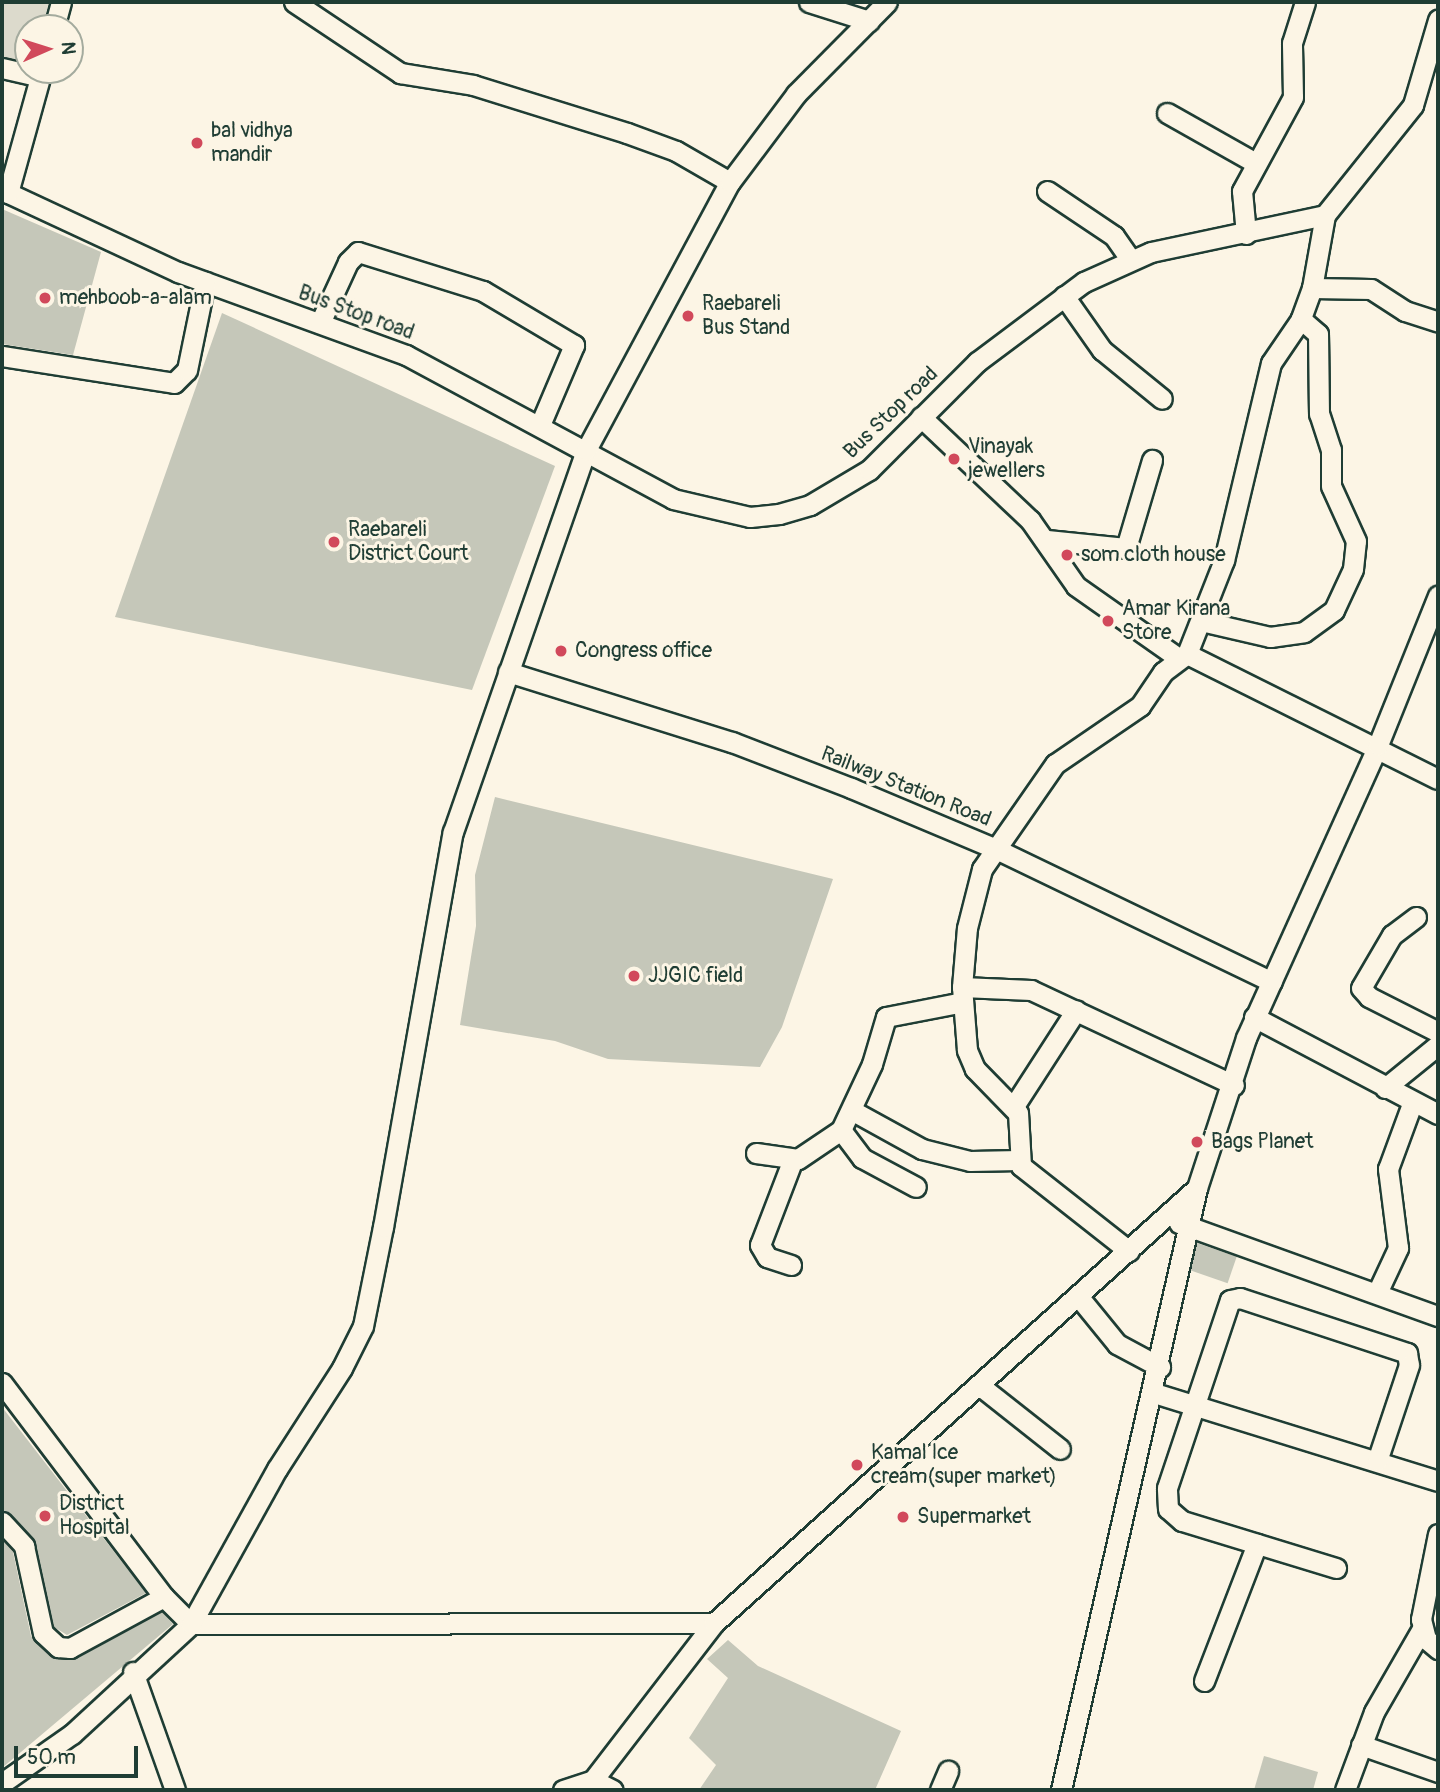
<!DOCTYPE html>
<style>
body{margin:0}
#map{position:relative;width:1440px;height:1792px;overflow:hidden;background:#fcf5e5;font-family:Pangolin,sans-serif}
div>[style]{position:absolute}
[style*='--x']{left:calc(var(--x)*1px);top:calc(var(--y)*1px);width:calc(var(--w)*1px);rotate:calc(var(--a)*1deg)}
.green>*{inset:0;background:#dcdacc}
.building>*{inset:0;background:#c5c7b9;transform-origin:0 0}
.roads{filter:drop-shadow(2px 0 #1f3d34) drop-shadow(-2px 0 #1f3d34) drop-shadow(0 2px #1f3d34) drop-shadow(0 -2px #1f3d34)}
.minor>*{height:19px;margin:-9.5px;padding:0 9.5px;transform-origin:9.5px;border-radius:9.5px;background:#fcf5e5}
.dots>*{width:19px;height:19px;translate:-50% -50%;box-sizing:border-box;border:4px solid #fcf5e5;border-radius:50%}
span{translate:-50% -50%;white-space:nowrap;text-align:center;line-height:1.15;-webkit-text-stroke:6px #fcf5e5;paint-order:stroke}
.poi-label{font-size:21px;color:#1f3d34}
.left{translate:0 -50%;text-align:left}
.street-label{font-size:21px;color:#1f3d34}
.frame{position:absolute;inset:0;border:4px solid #1f3d34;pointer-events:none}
.north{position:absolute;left:14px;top:14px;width:70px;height:70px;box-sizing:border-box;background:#fcf5e5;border:2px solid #a4ab9e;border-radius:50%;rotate:87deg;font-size:19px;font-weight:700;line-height:28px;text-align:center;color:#1f3d34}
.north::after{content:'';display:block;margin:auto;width:24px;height:32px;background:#d1495b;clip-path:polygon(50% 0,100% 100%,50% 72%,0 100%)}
.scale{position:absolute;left:14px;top:1746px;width:124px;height:32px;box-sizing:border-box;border:4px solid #1f3d34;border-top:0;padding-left:9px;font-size:21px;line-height:24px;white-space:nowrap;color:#1f3d34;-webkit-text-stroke:5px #fcf5e5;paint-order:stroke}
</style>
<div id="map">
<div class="green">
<i style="clip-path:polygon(2px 2px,49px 2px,42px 28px,28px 28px,28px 64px,2px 58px)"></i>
</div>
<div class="building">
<i style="clip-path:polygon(2px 209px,101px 252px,73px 355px,2px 344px)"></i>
<i style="clip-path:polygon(222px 313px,555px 466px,472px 690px,115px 617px)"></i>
<i style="clip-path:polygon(495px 797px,833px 879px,782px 1027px,760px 1067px,608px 1059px,555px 1041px,460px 1025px,476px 926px,475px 875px)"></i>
<i style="left:1197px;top:1243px;width:42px;height:28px;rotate:19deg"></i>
<i style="clip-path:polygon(2px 1407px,146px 1593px,67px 1635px,54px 1627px,33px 1538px,2px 1510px)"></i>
<i style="clip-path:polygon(2px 1540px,13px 1552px,31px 1636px,50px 1656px,76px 1659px,162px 1612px,173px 1624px,2px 1768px)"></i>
<i style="clip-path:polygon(728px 1640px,758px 1666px,901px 1731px,875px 1790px,699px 1790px,716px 1765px,689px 1738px,728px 1678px,707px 1659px)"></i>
<i style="clip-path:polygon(1264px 1756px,1318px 1772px,1313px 1790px,1254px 1790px)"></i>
</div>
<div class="roads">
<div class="minor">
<i style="--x:294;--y:2;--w:128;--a:33.8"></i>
<i style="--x:400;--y:73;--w:74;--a:9.3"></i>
<i style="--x:473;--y:85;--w:161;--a:17.3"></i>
<i style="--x:627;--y:133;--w:52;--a:20.2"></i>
<i style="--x:676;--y:151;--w:62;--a:29.9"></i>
<i style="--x:809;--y:2;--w:63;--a:17.6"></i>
<i style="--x:54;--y:28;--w:27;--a:-75"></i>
<i style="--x:2;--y:68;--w:39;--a:13"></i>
<i style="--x:1167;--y:113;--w:100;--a:29.4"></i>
<i style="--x:2;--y:190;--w:194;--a:25"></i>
<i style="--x:178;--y:272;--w:243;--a:20"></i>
<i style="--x:406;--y:355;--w:303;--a:28.3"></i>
<i style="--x:673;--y:499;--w:79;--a:13.2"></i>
<i style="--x:750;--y:517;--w:29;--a:-6"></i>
<i style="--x:779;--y:514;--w:32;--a:-16"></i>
<i style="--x:810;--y:505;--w:69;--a:-30.7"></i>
<i style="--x:869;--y:470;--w:153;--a:-45"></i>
<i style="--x:977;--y:362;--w:134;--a:-36.8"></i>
<i style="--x:1084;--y:282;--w:73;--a:-24.1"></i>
<i style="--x:1151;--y:252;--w:178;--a:-12"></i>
<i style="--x:1325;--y:215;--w:141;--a:-51.3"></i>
<i style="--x:1413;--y:105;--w:89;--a:-73.6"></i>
<i style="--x:1047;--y:191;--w:81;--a:33.9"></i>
<i style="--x:1114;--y:236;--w:28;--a:55"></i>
<i style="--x:8;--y:193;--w:128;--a:-74.5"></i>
<i style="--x:1325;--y:215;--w:74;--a:100.1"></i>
<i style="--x:1312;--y:288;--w:33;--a:110"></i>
<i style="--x:1301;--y:319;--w:53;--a:124.3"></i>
<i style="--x:1271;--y:363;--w:203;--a:103.4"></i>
<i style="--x:1224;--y:560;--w:101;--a:111.5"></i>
<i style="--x:1187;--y:654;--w:280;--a:26.5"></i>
<i style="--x:1246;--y:234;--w:43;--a:-95.3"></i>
<i style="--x:1242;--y:191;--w:107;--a:-61.5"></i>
<i style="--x:1293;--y:97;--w:54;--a:-91.1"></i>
<i style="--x:1292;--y:43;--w:43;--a:-72.4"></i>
<i style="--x:1312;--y:288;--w:59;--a:1"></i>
<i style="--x:1371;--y:289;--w:40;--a:32.9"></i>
<i style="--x:1405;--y:311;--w:35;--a:18"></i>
<i style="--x:1064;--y:296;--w:66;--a:54.9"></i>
<i style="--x:1102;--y:350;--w:77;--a:39.2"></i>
<i style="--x:320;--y:323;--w:67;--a:-65.3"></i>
<i style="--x:348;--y:262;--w:14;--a:-45"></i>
<i style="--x:358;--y:252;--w:131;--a:17.3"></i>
<i style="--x:483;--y:291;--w:106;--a:30.7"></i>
<i style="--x:574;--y:345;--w:87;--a:113"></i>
<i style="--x:2;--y:356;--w:174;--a:8.9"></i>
<i style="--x:174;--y:383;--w:18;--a:-45"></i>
<i style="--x:187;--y:370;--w:90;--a:-78.4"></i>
<i style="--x:921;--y:417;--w:150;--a:43.4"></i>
<i style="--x:1030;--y:520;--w:80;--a:55.1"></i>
<i style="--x:1076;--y:586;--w:123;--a:35.1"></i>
<i style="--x:1047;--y:540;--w:79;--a:5.8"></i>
<i style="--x:1126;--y:548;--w:92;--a:-73.5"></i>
<i style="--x:1201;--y:621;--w:71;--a:13.1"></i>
<i style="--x:1270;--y:637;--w:34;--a:-8"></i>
<i style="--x:1304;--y:632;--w:37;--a:-36"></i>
<i style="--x:1334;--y:610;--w:45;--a:-65.1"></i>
<i style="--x:1353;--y:569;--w:28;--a:-84"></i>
<i style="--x:1356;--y:541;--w:60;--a:-114.4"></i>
<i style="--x:1331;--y:486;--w:36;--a:-90"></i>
<i style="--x:1331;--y:450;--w:38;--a:-108"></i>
<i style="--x:1319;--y:414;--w:80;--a:-90.7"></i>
<i style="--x:1318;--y:334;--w:23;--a:-139"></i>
<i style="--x:508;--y:672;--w:235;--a:17.4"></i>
<i style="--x:732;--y:742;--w:128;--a:21.1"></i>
<i style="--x:851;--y:788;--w:157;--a:22.8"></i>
<i style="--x:996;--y:849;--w:306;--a:25.7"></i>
<i style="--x:1416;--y:917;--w:30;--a:143"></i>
<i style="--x:1392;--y:935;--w:61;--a:120.3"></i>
<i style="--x:1361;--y:988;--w:12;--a:48"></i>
<i style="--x:1369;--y:997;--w:77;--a:26.9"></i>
<i style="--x:962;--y:987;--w:69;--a:2.5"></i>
<i style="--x:1031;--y:990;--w:224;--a:25.1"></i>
<i style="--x:1254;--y:1017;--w:208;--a:27.8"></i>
<i style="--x:1385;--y:1088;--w:68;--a:-39.1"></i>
<i style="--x:1014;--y:1106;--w:114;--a:-57.1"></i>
<i style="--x:853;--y:1111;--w:79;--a:28.8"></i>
<i style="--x:922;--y:1149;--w:49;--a:14"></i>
<i style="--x:970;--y:1161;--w:49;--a:-1.2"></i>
<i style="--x:841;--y:1130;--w:35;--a:53"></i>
<i style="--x:862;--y:1158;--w:61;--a:28.2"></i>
<i style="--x:756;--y:1153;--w:42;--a:8.1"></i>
<i style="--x:798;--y:1159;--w:52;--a:-34"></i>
<i style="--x:841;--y:1130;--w:73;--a:-64.8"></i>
<i style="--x:872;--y:1064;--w:49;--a:-73.4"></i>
<i style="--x:886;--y:1017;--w:78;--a:-11"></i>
<i style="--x:1179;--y:1223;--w:275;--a:19.8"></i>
<i style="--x:1129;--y:1251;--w:137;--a:-141.8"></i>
<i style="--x:1021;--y:1166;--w:53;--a:-93.2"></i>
<i style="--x:1018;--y:1113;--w:62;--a:-134.3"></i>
<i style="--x:975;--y:1069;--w:21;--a:-113"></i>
<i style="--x:967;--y:1050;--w:63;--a:-94.5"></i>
<i style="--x:962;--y:987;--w:59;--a:-85.2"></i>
<i style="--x:967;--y:928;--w:61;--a:-75.7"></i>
<i style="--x:982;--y:869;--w:128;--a:-55.2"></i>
<i style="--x:1055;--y:764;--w:103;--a:-34.3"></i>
<i style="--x:1140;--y:706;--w:41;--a:-55.9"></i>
<i style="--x:1163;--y:672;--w:30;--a:-37"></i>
<i style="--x:791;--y:1265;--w:25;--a:-162"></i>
<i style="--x:767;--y:1257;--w:14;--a:-120"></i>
<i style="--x:760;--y:1245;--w:92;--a:-69"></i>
<i style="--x:1377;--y:1293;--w:50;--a:-65"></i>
<i style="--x:1398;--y:1248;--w:80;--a:-97.2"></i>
<i style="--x:1388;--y:1169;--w:72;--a:-69.8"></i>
<i style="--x:1078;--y:1296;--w:62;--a:50.9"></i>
<i style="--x:1117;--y:1344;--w:49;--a:28.1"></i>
<i style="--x:2;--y:1383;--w:268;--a:52.9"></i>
<i style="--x:164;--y:1597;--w:38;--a:45"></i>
<i style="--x:191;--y:1624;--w:523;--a:-0.11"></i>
<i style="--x:979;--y:1385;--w:103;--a:38.3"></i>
<i style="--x:1154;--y:1393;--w:297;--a:17.2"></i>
<i style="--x:2;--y:1522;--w:33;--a:47"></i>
<i style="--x:24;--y:1546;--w:89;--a:77.7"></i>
<i style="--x:43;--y:1633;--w:21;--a:43"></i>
<i style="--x:58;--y:1647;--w:12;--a:5"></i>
<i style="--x:70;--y:1648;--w:107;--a:-28.5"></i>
<i style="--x:1438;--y:1534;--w:87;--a:101.3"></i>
<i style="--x:1421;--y:1619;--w:21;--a:76"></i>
<i style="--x:1426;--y:1639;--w:16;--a:40"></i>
<i style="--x:1336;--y:1568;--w:161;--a:-163"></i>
<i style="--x:1182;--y:1521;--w:18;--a:-139"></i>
<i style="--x:1168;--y:1509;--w:21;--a:-93"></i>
<i style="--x:1167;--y:1488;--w:198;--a:-71.5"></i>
<i style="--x:1230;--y:1300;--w:10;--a:-11"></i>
<i style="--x:1240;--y:1298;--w:176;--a:18.2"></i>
<i style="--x:1407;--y:1353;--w:12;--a:81"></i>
<i style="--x:1409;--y:1365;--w:101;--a:108.4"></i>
<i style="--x:133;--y:1672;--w:125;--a:70.4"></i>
<i style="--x:1204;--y:1681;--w:147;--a:-68.9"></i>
<i style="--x:1361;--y:1745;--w:82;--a:19.3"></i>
<i style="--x:593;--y:1780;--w:22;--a:27"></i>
<i style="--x:2;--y:1783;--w:85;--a:-35"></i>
<i style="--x:72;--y:1734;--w:162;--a:-42.7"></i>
<i style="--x:191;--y:1624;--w:177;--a:-61"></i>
<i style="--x:277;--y:1469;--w:120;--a:-57.2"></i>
<i style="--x:342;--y:1368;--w:47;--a:-63.4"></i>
<i style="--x:363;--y:1326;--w:101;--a:-78.6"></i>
<i style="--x:383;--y:1227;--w:401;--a:-80"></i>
<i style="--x:453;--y:832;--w:404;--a:-70.8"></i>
<i style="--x:586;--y:450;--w:304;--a:-61.8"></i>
<i style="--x:730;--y:182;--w:110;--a:-53.1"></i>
<i style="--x:796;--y:94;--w:129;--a:-45.3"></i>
<i style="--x:563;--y:1790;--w:32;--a:-18"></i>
<i style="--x:593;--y:1780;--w:198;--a:-52.4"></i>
<i style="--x:714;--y:1623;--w:650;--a:-42.01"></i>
<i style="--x:1197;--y:1188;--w:158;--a:-71.9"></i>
<i style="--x:1246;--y:1038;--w:321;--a:-65.7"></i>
<i style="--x:1378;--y:745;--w:161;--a:-68.1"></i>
<i style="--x:940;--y:1790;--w:21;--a:-67"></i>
<i style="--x:1061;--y:1790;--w:617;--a:-77.27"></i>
<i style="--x:1345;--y:1790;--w:83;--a:-69.6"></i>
<i style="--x:1374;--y:1712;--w:96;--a:-60"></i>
</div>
</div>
<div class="dots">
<i style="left:197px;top:143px;background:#d1495b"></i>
<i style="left:45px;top:298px;background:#d1495b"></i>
<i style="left:688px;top:316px;background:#d1495b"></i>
<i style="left:954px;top:459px;background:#d1495b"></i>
<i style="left:334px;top:542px;background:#d1495b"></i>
<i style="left:1067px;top:555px;background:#d1495b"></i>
<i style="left:1108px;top:621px;background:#d1495b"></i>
<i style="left:561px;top:651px;background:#d1495b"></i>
<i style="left:634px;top:976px;background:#d1495b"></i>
<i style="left:1197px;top:1142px;background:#d1495b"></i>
<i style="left:857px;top:1465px;background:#d1495b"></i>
<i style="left:45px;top:1516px;background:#d1495b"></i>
<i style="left:903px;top:1517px;background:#d1495b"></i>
</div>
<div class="poi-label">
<span class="left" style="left:211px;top:143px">bal vidhya<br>mandir</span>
<span class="left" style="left:59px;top:298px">mehboob-a-alam</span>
<span class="left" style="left:702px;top:316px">Raebareli<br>Bus Stand</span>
<span class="left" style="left:968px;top:459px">Vinayak<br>jewellers</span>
<span class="left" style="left:348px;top:542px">Raebareli<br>District Court</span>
<span class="left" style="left:1081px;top:555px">som cloth house</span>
<span class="left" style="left:1122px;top:621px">Amar Kirana<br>Store</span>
<span class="left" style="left:575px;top:651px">Congress office</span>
<span class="left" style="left:648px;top:976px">JJGIC field</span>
<span class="left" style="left:1211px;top:1142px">Bags Planet</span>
<span class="left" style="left:871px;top:1465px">Kamal Ice<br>cream(super market)</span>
<span class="left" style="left:59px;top:1516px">District<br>Hospital</span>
<span class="left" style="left:917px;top:1517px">Supermarket</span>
</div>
<div class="street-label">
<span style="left:356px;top:313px;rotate:20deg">Bus Stop road</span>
<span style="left:891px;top:413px;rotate:-44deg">Bus Stop road</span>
<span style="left:906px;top:787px;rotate:22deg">Railway Station Road</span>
</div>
<div class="frame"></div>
<div class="north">N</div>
<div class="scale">50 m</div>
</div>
